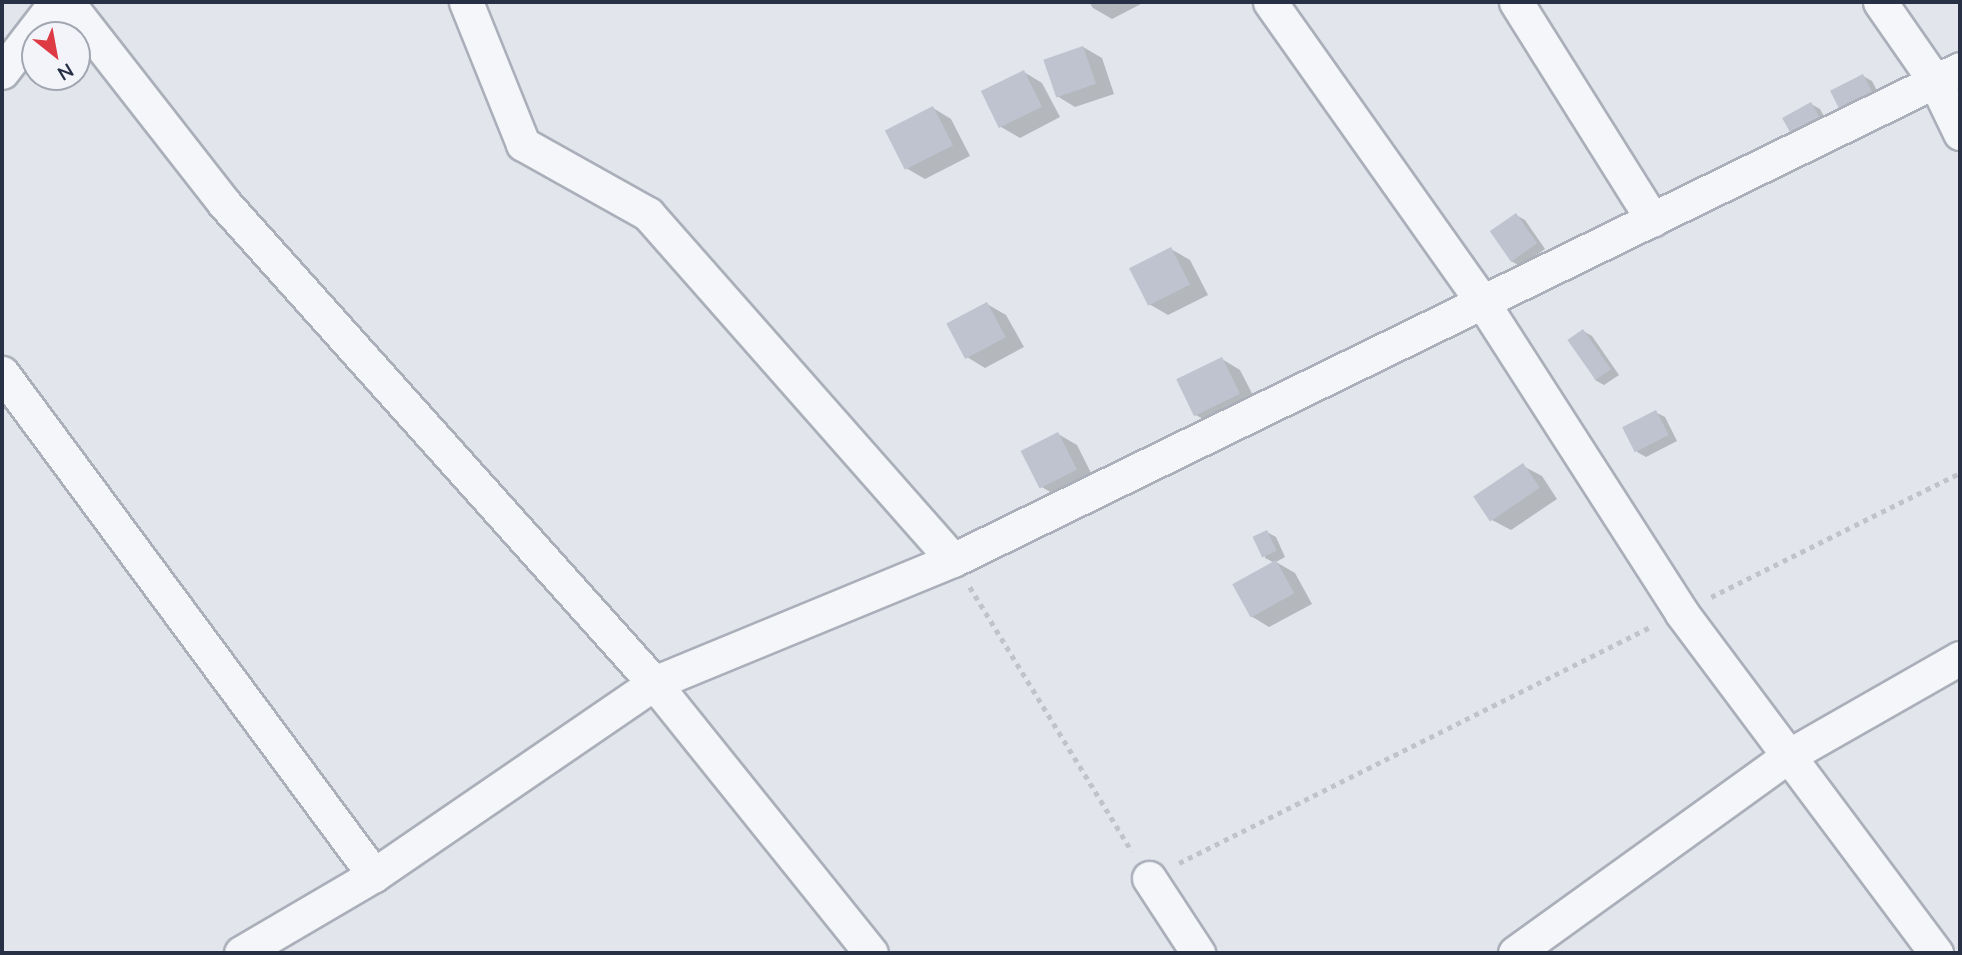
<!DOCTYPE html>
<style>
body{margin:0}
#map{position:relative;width:1962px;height:955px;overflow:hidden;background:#e2e5ec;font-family:Mulish,sans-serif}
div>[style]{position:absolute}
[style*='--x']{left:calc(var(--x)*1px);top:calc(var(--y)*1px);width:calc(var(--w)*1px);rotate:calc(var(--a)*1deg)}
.shadow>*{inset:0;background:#0003}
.building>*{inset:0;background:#bec3cf;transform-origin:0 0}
.path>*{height:4.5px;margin-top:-2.25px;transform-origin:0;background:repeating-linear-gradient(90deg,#c0c3ca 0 5px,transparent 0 10px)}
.roads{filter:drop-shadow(2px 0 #aaafba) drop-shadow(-2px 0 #aaafba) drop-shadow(0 2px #aaafba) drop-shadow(0 -2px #aaafba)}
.street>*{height:33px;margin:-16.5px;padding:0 16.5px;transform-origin:16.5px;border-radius:16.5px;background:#f5f6f9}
span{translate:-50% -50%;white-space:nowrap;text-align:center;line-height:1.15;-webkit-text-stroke:5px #f2f4f9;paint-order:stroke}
.frame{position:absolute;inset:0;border:4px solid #283046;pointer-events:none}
.north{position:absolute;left:21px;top:21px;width:70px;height:70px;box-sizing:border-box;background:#f2f4f9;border:2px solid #a1a6b1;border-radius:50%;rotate:149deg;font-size:19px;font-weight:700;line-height:28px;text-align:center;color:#283046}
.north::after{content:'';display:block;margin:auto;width:24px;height:32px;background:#dd3a43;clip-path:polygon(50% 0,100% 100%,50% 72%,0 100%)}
</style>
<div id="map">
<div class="shadow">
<i style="clip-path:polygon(1089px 2px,1140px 2px,1141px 4px,1112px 19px,1093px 8px)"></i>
<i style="clip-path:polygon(1083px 47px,1102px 58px,1114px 94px,1075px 107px,1057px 96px)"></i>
<i style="clip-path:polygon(1024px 72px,1042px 83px,1060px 117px,1020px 138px,1001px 127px)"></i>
<i style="clip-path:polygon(1863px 76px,1872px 81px,1885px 106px,1854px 122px)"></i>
<i style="clip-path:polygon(1811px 104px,1820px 109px,1833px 133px,1805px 146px)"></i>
<i style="clip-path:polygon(933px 108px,951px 119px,970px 156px,925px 179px,906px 168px)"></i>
<i style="clip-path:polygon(1516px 215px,1525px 220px,1545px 249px,1520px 266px,1511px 261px)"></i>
<i style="clip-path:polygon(1171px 249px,1190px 260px,1208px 295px,1168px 315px,1149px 304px)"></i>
<i style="clip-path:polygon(987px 304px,1006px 315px,1024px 347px,985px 368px,967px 357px)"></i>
<i style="clip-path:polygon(1583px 331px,1592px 336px,1619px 375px,1604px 385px,1595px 380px)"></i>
<i style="clip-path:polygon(1222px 359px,1240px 370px,1258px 405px,1215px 426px,1196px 415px)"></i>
<i style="clip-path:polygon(1655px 412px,1665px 417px,1677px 441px,1646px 457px,1637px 452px)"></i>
<i style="clip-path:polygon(1058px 434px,1077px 445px,1094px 479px,1059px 497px,1040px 486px)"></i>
<i style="clip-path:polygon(1523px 466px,1542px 476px,1557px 499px,1511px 530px,1492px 520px)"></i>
<i style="clip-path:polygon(1267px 532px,1276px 537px,1285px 557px,1276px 562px,1295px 573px,1312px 604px,1269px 627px,1251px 616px,1275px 563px,1265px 558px)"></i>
</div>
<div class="building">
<i style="left:1083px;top:46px;width:40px;height:42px;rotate:71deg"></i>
<i style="left:1024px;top:70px;width:41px;height:48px;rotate:64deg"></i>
<i style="left:1863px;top:74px;width:30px;height:37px;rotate:63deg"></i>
<i style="left:1811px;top:102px;width:29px;height:33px;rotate:61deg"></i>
<i style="left:933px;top:106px;width:44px;height:54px;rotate:63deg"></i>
<i style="left:1516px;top:213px;width:37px;height:32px;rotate:55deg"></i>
<i style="left:1171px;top:247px;width:42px;height:47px;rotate:63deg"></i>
<i style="left:987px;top:302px;width:40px;height:46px;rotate:62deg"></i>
<i style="left:1583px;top:329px;width:49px;height:19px;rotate:55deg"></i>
<i style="left:1222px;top:357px;width:41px;height:51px;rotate:64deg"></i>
<i style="left:1656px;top:410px;width:28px;height:38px;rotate:63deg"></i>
<i style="left:1058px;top:432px;width:42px;height:42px;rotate:63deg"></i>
<i style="left:1523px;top:463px;width:30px;height:60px;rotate:56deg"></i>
<i style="left:1267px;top:530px;width:23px;height:16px;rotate:65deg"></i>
<i style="left:1276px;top:560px;width:38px;height:50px;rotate:61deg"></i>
</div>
<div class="path">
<i style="--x:970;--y:587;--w:310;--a:58.5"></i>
<i style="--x:1711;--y:597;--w:278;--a:-26.5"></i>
<i style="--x:1179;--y:863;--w:527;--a:-26.61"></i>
</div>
<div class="roads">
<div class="street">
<i style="--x:67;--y:2;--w:255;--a:52"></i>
<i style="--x:224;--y:203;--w:644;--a:48.14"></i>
<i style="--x:654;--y:683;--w:346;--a:51.2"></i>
<i style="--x:466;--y:2;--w:153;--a:68.1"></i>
<i style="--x:523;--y:144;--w:143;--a:29.2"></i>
<i style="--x:648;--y:214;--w:461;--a:48.6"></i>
<i style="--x:1270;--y:2;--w:369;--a:54.7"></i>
<i style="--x:1483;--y:303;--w:367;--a:57.3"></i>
<i style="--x:1681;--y:612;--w:426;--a:53.2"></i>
<i style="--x:1516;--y:2;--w:257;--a:57.9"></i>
<i style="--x:1880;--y:2;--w:96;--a:55.2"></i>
<i style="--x:1935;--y:81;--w:58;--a:64.3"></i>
<i style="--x:2;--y:72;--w:88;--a:-52.4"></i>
<i style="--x:2;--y:373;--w:625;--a:53.46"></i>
<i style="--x:1149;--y:878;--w:90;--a:56.8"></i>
<i style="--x:241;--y:953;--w:154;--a:-30.4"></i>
<i style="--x:374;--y:875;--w:340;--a:-34.4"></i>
<i style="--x:654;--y:683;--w:323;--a:-22.4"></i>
<i style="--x:953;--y:560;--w:1120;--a:-25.99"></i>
<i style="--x:1515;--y:953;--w:337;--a:-35.8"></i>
<i style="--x:1788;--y:756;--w:198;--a:-29.7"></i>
</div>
</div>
<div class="frame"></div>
<div class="north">N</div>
</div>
